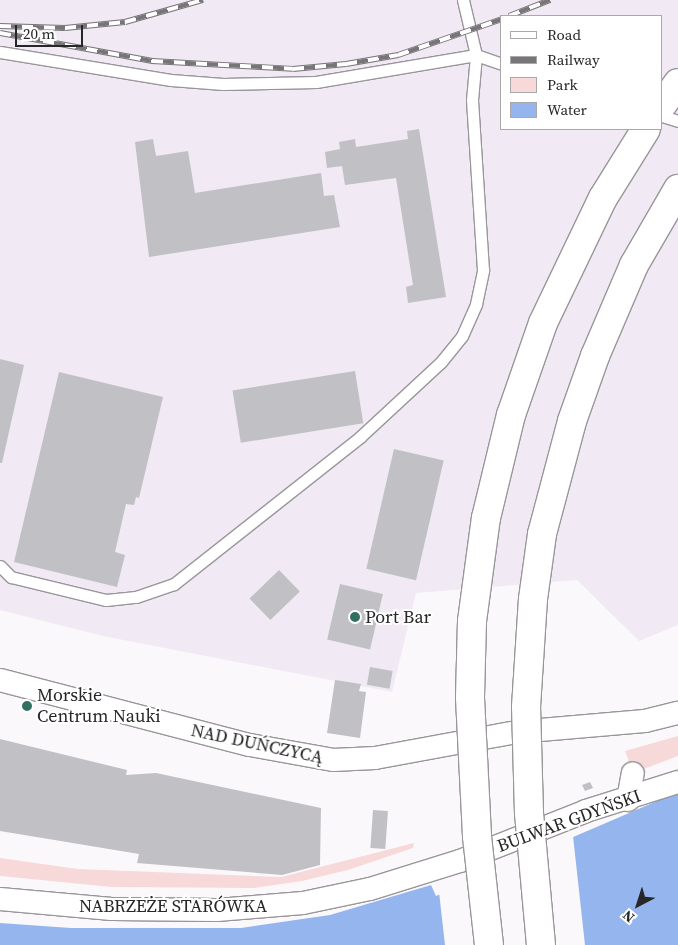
<!DOCTYPE html>
<meta charset="utf-8">
<style>
body{margin:0}
#map{position:relative;width:678px;height:945px;overflow:hidden;background:#fbf8fc;font-family:"Source Serif 4",serif}
div>[style]{position:absolute}
[style*='--x']{left:calc(var(--x)*1px);top:calc(var(--y)*1px);width:calc(var(--w)*1px);rotate:calc(var(--a)*1deg)}
.built>*{inset:0;background:#f1e9f3}
.green>*{inset:0;background:#f8d9d9}
.water>*{inset:0;background:#95b5ef}
.pier>*{inset:0;background:#fbf8fc}
.building>*{inset:0;background:#c1c1c5;transform-origin:0 0}
.roads{filter:drop-shadow(1px 0 #99969a) drop-shadow(-1px 0 #99969a) drop-shadow(0 1px #99969a) drop-shadow(0 -1px #99969a)}
.lane>*{height:11px;margin:-5.5px;padding:0 5.5px;transform-origin:5.5px;border-radius:5.5px;background:#fff}
.street>*{height:22px;margin:-11px;padding:0 11px;transform-origin:11px;border-radius:11px;background:#fff}
.secondary>*{height:28px;margin:-14px;padding:0 14px;transform-origin:14px;border-radius:14px;background:#fff}
.rail>*{height:5.5px;margin-top:-2.75px;transform-origin:0;background:repeating-linear-gradient(90deg,#fff 0 11px,#777577 0 22px);box-sizing:border-box;border-block:1px solid #777577}
.bridges{filter:drop-shadow(1px 0 #99969a) drop-shadow(-1px 0 #99969a) drop-shadow(0 1px #99969a) drop-shadow(0 -1px #99969a)}
.secondary-bridge>*{height:28px;margin:-14px;padding:0 14px;transform-origin:14px;border-radius:14px;background:#fff}
.dots>*{width:14px;height:14px;translate:-50% -50%;box-sizing:border-box;border:2px solid #fff;border-radius:50%}
span{translate:-50% -50%;white-space:nowrap;text-align:center;line-height:1.15;-webkit-text-stroke:4px #fff;paint-order:stroke}
.poi-label{font-size:18px;color:#282728}
.left{translate:0 -50%;text-align:left}
.street-label{font-size:18px;color:#282728}
.legend{position:absolute;left:500px;top:15px;width:162px;height:115px;box-sizing:border-box;background:#fff;border:1px solid #a9a9a9;margin:0;padding:6px 9px;list-style:none;font-size:15px;color:#282728}
.legend li{display:flex;align-items:center;gap:10px;height:25px}
.legend b{width:25px;border:1px solid #a9a9a9}
.north{position:absolute;left:613px;top:880px;width:50px;height:50px;-webkit-text-stroke:4px #fff;paint-order:stroke;rotate:220deg;font-size:14px;font-weight:700;line-height:20px;text-align:center;color:#282728}
.north::after{content:'';display:block;margin:auto;width:18px;height:22px;background:#282728;clip-path:polygon(50% 0,100% 100%,50% 72%,0 100%)}
.scale{position:absolute;left:15px;top:25px;width:68px;height:22px;box-sizing:border-box;border:2px solid #282728;border-top:0;padding-left:6px;font-size:15px;line-height:18px;white-space:nowrap;color:#282728;-webkit-text-stroke:4px #fff;paint-order:stroke}
</style>
<div id="map">
<div class="built">
<i style="clip-path:polygon(evenodd,0 0,678px 0,678px 625px,639px 641px,577px 580px,416px 593px,392px 692px,103px 636px,0 610px,0 0,502px 16px,662px 16px,662px 129px,502px 129px,502px 16px)"></i>
</div>
<div class="green">
<i style="clip-path:polygon(678px 736px,678px 756px,633px 773px,625px 751px)"></i>
<i style="clip-path:polygon(414px 843px,413px 848px,348px 870px,302px 881px,254px 888px,112px 887px,0 876px,0 858px,78px 869px,281px 877px)"></i>
</div>
<div class="water">
<i style="clip-path:polygon(678px 792px,678px 945px,0 945px,0 923px,71px 928px,241px 928px,330px 915px,431px 885px,436px 896px)"></i>
</div>
<div class="pier">
<i style="clip-path:polygon(573px 836px,585px 945px,445px 945px,439px 892px)"></i>
</div>
<div class="building">
<i style="clip-path:polygon(419px 129px,446px 297px,408px 303px,406px 287px,413px 285px,396px 178px,345px 185px,342px 166px,327px 168px,325px 152px,340px 149px,339px 142px,355px 139px,356px 147px,408px 139px,407px 131px)"></i>
<i style="clip-path:polygon(153px 139px,156px 156px,188px 151px,195px 193px,321px 173px,324px 196px,334px 195px,340px 227px,149px 257px,135px 142px)"></i>
<i style="clip-path:polygon(0 359px,24px 365px,2px 463px,0 463px)"></i>
<i style="left:355px;top:371px;width:53px;height:124px;rotate:81deg"></i>
<i style="clip-path:polygon(59px 372px,163px 397px,139px 498px,136px 497px,134px 505px,126px 504px,115px 552px,125px 555px,117px 587px,14px 562px)"></i>
<i style="left:394px;top:449px;width:51px;height:123px;rotate:13deg"></i>
<i style="left:279px;top:570px;width:30px;height:41px;rotate:46deg"></i>
<i style="left:340px;top:584px;width:44px;height:57px;rotate:13deg"></i>
<i style="left:370px;top:667px;width:23px;height:18px;rotate:10deg"></i>
<i style="clip-path:polygon(335px 680px,361px 684px,359px 691px,366px 692px,360px 738px,327px 733px)"></i>
<i style="clip-path:polygon(0 739px,127px 770px,126px 775px,156px 773px,321px 808px,320px 865px,282px 875px,137px 863px,139px 854px,0 831px)"></i>
<i style="clip-path:polygon(590px 782px,593px 788px,585px 791px,582px 785px)"></i>
<i style="left:373px;top:810px;width:15px;height:38px;rotate:4deg"></i>
</div>
<div class="roads">
<div class="lane">
<i style="--x:0;--y:52;--w:173;--a:9.3"></i>
<i style="--x:171;--y:80;--w:52;--a:4.4"></i>
<i style="--x:223;--y:84;--w:93;--a:-1.2"></i>
<i style="--x:316;--y:82;--w:162;--a:-9.6"></i>
<i style="--x:476;--y:55;--w:28;--a:19"></i>
<i style="--x:662;--y:116;--w:17;--a:17"></i>
<i style="--x:0;--y:566;--w:16;--a:45"></i>
<i style="--x:11;--y:577;--w:98;--a:13.6"></i>
<i style="--x:106;--y:600;--w:30;--a:-6"></i>
<i style="--x:136;--y:597;--w:40;--a:-18.9"></i>
<i style="--x:174;--y:584;--w:237;--a:-38.3"></i>
<i style="--x:360;--y:437;--w:110;--a:-42.8"></i>
<i style="--x:441;--y:362;--w:33;--a:-51"></i>
<i style="--x:462;--y:336;--w:35;--a:-66"></i>
<i style="--x:476;--y:304;--w:35;--a:-78"></i>
<i style="--x:483;--y:270;--w:170;--a:-93.7"></i>
<i style="--x:472;--y:100;--w:45;--a:-84.9"></i>
<i style="--x:476;--y:55;--w:57;--a:-103.3"></i>
</div>
<div class="street">
<i style="--x:0;--y:680;--w:258;--a:14.6"></i>
<i style="--x:250;--y:745;--w:84;--a:10.2"></i>
<i style="--x:333;--y:760;--w:42;--a:-2.7"></i>
<i style="--x:375;--y:758;--w:144;--a:-10.4"></i>
<i style="--x:517;--y:732;--w:128;--a:-4.9"></i>
<i style="--x:645;--y:721;--w:34;--a:-14"></i>
<i style="--x:628;--y:800;--w:27;--a:-80"></i>
<i style="--x:0;--y:899;--w:112;--a:5.1"></i>
<i style="--x:112;--y:909;--w:105;--a:0.5"></i>
<i style="--x:217;--y:910;--w:86;--a:-4.7"></i>
<i style="--x:303;--y:903;--w:68;--a:-11.8"></i>
<i style="--x:370;--y:889;--w:94;--a:-17.3"></i>
<i style="--x:460;--y:861;--w:136;--a:-21.6"></i>
<i style="--x:586;--y:811;--w:96;--a:-17.5"></i>
</div>
<div class="secondary">
<i style="--x:662;--y:105;--w:27;--a:-54"></i>
</div>
</div>
<div class="rail">
<i style="--x:509;--y:16;--w:44;--a:-21.3"></i>
<i style="--x:0;--y:26;--w:65;--a:1.8"></i>
<i style="--x:65;--y:28;--w:60;--a:-5.7"></i>
<i style="--x:125;--y:22;--w:81;--a:-15.8"></i>
<i style="--x:0;--y:33;--w:155;--a:10.4"></i>
<i style="--x:152;--y:61;--w:141;--a:3.2"></i>
<i style="--x:293;--y:69;--w:53;--a:-5.4"></i>
<i style="--x:346;--y:64;--w:53;--a:-9.8"></i>
<i style="--x:398;--y:55;--w:110;--a:-19.1"></i>
</div>
<div class="bridges">
<div class="secondary-bridge">
<i style="--x:489;--y:945;--w:110;--a:-96.3"></i>
<i style="--x:477;--y:836;--w:139;--a:-92.9"></i>
<i style="--x:470;--y:697;--w:76;--a:-88.5"></i>
<i style="--x:472;--y:621;--w:104;--a:-82.3"></i>
<i style="--x:486;--y:518;--w:106;--a:-76.4"></i>
<i style="--x:511;--y:415;--w:97;--a:-70.8"></i>
<i style="--x:543;--y:323;--w:139;--a:-64.4"></i>
<i style="--x:603;--y:198;--w:81;--a:-58.1"></i>
<i style="--x:541;--y:945;--w:133;--a:-95.2"></i>
<i style="--x:529;--y:813;--w:106;--a:-91.6"></i>
<i style="--x:526;--y:707;--w:108;--a:-86.3"></i>
<i style="--x:533;--y:599;--w:66;--a:-82.1"></i>
<i style="--x:542;--y:534;--w:117;--a:-75.1"></i>
<i style="--x:572;--y:421;--w:69;--a:-70.5"></i>
<i style="--x:595;--y:356;--w:99;--a:-66.8"></i>
<i style="--x:634;--y:265;--w:88;--a:-59.9"></i>
</div>
</div>
<div class="dots">
<i style="left:355px;top:617px;background:#2f7060"></i>
<i style="left:27px;top:706px;background:#2f7060"></i>
</div>
<div class="poi-label">
<span class="left" style="left:365px;top:617px">Port Bar</span>
<span class="left" style="left:37px;top:706px">Morskie<br>Centrum Nauki</span>
</div>
<div class="street-label">
<span style="left:257px;top:744px;rotate:12deg">NAD DUŃCZYCĄ</span>
<span style="left:569px;top:821px;rotate:-20deg">BULWAR GDYŃSKI</span>
<span style="left:173px;top:906px">NABRZEŻE STARÓWKA</span>
</div>
<ul class="legend">
<li><b style="height:6px;background:#fff"></b>Road</li>
<li><b style="height:6px;background:#777577"></b>Railway</li>
<li><b style="height:14px;background:#f8d9d9"></b>Park</li>
<li><b style="height:14px;background:#95b5ef"></b>Water</li>
</ul>
<div class="north">N</div>
<div class="scale">20 m</div>
</div>
